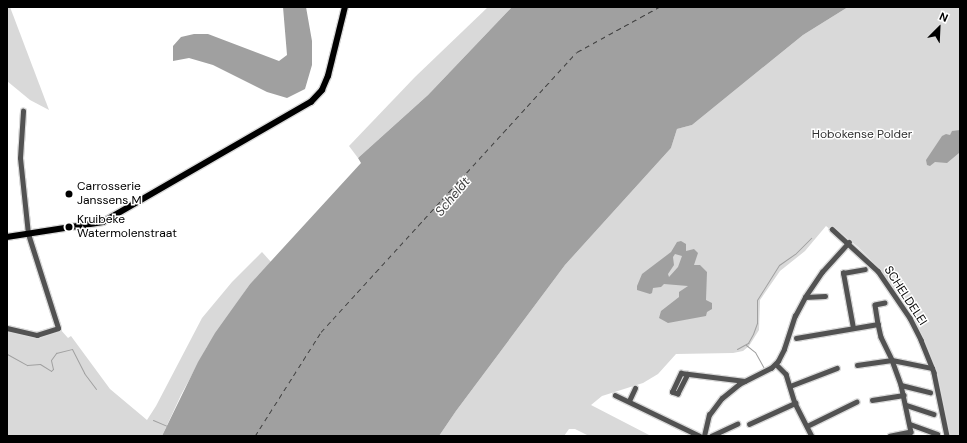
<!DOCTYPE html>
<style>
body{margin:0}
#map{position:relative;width:967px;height:443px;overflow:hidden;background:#fff;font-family:"DM Sans",sans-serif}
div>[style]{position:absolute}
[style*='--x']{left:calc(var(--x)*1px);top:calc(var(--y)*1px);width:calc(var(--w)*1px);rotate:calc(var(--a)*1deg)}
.green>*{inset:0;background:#d9d9d9}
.water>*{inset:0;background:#a0a0a0}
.stream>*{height:1px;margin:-0.5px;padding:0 0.5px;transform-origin:0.5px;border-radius:0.5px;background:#a0a0a0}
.ferry>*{height:1px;margin-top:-0.5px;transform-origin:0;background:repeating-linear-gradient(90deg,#414141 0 5px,transparent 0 9px)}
.roads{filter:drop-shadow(1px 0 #dbdbdb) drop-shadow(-1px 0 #dbdbdb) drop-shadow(0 1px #dbdbdb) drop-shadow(0 -1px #dbdbdb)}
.minor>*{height:4.5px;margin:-2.25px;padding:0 2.25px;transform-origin:2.25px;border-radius:2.25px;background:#525252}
.major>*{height:5.5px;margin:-2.75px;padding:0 2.75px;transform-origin:2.75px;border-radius:2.75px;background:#000}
.dots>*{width:11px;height:11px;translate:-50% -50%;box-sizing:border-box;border:2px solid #fff;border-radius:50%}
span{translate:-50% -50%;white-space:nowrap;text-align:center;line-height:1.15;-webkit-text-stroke:3px #fff;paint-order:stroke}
.park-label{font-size:12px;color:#303030}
.poi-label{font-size:12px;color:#000}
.left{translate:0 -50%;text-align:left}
.street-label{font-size:12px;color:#000}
.water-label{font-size:13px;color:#414141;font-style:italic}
.frame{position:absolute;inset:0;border:8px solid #000;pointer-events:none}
.north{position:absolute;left:919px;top:8px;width:40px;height:40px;-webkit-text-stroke:3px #fff;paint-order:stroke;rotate:24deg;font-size:11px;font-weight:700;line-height:16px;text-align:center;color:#000}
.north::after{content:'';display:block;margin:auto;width:14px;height:18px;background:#000;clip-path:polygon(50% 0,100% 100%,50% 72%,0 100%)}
</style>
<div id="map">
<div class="green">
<i style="clip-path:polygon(7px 7px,10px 7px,49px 110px,30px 100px,7px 81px)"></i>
<i style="clip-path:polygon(488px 7px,512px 7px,428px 95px,358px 158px,349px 146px,415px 77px)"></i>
<i style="clip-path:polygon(848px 7px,960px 7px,960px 436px,949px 436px,936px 374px,914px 319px,902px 299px,876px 265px,858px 247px,841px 233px,838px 236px,826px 226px,805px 251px,780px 271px,760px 300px,759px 330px,749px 346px,743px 351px,733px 353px,676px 354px,658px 374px,643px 383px,602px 396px,591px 405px,651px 436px,589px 436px,575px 429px,569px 429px,564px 436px,439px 436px,456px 411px,565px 265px,671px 148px,677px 129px,692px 125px,803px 35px)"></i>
<i style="clip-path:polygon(262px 252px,271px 262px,250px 284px,207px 347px,181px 395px,162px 436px,7px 436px,7px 330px,34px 337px,41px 337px,60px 329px,68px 338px,71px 336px,110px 389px,147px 420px,156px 406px,202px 318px,232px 282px)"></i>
</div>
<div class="water">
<i style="clip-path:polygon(283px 7px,306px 7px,312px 41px,312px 65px,305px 89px,287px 98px,267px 92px,213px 65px,189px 58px,173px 61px,173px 46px,181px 37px,194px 34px,208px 34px,279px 61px,287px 55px)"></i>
<i style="clip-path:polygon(512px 7px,848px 7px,803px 35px,692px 125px,677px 129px,671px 148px,565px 265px,456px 411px,439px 436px,162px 436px,198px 362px,215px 333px,250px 284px,361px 163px,358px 158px,428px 95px)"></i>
<i style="clip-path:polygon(960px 130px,959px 153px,947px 163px,935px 162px,930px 166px,927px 165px,926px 160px,942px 136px,946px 134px,950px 135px,952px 131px)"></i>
<i style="clip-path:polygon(evenodd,681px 241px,686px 244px,686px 251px,694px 249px,698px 253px,694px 265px,700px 265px,707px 272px,706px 300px,712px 303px,712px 309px,707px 312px,706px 316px,668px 323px,659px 318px,661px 311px,679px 297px,679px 292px,688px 286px,664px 284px,661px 287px,653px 288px,652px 293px,650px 294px,637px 290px,637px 286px,642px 274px,671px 252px,677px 242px,681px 241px,675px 254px,682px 256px,678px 267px,669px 277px,668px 274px,674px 265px,673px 257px,675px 254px)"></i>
</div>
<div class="stream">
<i style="--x:746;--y:345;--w:11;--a:38"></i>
<i style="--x:755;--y:352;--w:18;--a:61"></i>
<i style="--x:737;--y:349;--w:13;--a:-29"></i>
<i style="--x:748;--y:343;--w:10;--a:-61"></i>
<i style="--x:753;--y:334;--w:12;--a:-70"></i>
<i style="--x:757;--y:323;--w:23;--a:-90"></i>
<i style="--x:757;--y:300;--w:41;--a:-57.8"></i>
<i style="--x:779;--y:265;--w:19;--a:-35"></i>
<i style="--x:795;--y:254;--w:23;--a:-45"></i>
<i style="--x:7;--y:354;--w:23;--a:29"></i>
<i style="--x:27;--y:365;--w:13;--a:-4"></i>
<i style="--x:40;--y:364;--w:13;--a:32"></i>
<i style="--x:51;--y:371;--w:3;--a:-45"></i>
<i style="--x:53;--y:369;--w:9;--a:-103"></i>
<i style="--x:51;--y:360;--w:9;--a:-54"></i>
<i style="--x:56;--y:353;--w:16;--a:-14"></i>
<i style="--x:72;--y:349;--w:27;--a:63"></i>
<i style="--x:84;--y:373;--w:20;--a:53"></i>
<i style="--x:153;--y:420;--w:15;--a:23"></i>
</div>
<div class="ferry">
<i style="--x:255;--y:436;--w:123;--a:-57.6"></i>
<i style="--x:321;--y:332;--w:379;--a:-47.6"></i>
<i style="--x:577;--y:52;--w:94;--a:-28.8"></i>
</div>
<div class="roads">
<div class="minor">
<i style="--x:832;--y:229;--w:62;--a:42.4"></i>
<i style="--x:878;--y:271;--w:57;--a:55.8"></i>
<i style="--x:910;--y:318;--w:25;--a:63"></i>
<i style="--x:921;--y:340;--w:35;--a:68"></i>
<i style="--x:934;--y:373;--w:64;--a:78.3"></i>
<i style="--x:805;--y:297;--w:20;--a:-3"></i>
<i style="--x:885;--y:303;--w:10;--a:169"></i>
<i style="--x:875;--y:305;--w:19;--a:81"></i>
<i style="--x:878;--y:324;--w:13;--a:77"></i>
<i style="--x:881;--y:337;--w:25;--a:64"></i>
<i style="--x:892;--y:360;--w:27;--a:70"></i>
<i style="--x:901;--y:385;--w:48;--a:78"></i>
<i style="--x:911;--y:432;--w:21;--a:169"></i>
<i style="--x:7;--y:328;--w:31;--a:13"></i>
<i style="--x:37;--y:335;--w:22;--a:-18"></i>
<i style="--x:58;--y:328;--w:99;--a:-107.7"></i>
<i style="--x:28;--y:234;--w:76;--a:-96"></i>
<i style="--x:20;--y:158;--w:47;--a:-86.3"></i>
<i style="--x:853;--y:328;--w:56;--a:-100.3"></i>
<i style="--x:843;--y:273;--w:22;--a:-10"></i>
<i style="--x:796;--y:338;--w:83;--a:-9.7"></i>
<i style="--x:776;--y:364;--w:14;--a:45"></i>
<i style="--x:786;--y:374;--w:30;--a:73"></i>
<i style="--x:795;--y:403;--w:37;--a:63"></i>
<i style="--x:857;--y:365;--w:35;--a:-8"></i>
<i style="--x:892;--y:360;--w:41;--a:11.3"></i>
<i style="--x:688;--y:374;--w:22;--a:117"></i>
<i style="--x:678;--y:394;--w:6;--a:-162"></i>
<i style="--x:672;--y:392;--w:21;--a:-65"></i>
<i style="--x:681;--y:373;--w:64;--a:7.2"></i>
<i style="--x:901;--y:385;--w:30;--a:14"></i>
<i style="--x:790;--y:386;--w:50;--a:-21"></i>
<i style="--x:615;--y:395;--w:94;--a:25.8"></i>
<i style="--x:872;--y:400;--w:32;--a:-9"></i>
<i style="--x:629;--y:401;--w:14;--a:-65"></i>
<i style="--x:906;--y:405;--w:29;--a:18"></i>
<i style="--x:749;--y:424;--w:51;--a:-24.5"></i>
<i style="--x:910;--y:424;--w:29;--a:20"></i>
<i style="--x:807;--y:426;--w:55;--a:-26.1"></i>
<i style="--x:704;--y:436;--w:22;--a:-77"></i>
<i style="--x:709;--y:415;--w:21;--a:-53"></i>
<i style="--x:722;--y:398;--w:22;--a:-39"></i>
<i style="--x:739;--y:384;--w:36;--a:-27"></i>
<i style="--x:771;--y:368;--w:10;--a:-45"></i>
<i style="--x:778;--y:361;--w:13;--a:-63"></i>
<i style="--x:784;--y:349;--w:35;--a:-72"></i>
<i style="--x:795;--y:316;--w:21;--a:-62"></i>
<i style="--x:805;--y:297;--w:30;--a:-56"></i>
<i style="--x:822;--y:272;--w:40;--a:-48"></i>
<i style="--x:711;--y:436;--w:29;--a:-25"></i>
</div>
<div class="major">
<i style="--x:7;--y:237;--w:97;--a:-8.9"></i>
<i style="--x:103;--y:222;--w:240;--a:-30"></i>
<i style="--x:311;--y:102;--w:16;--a:-47"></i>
<i style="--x:322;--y:90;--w:15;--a:-67"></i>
<i style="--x:328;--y:76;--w:71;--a:-76.2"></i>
</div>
</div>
<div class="dots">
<i style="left:69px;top:194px;background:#000"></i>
<i style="left:69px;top:227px;background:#000"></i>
</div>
<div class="park-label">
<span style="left:862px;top:135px">Hobokense Polder</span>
</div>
<div class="poi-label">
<span class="left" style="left:77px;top:194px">Carrosserie<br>Janssens M</span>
<span class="left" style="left:77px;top:227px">Kruibeke<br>Watermolenstraat</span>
</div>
<div class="street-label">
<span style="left:905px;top:296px;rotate:57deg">SCHELDELEI</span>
</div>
<div class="water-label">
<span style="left:453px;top:197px;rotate:-50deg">Scheldt</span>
</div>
<div class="frame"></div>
<div class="north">N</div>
</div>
